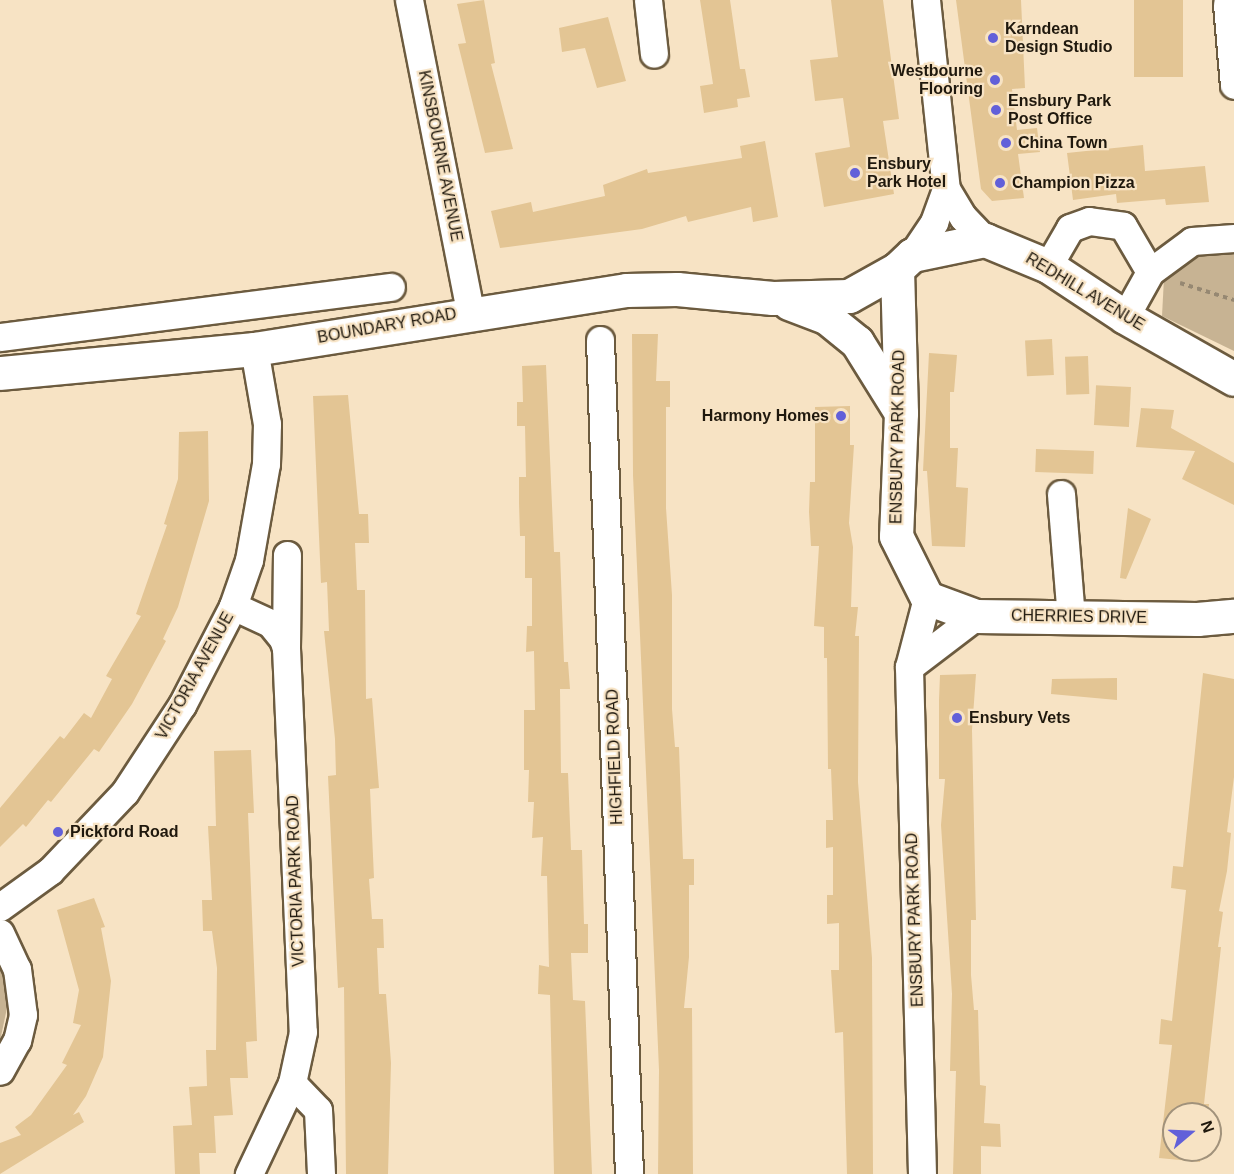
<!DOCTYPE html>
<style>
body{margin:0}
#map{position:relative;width:1234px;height:1174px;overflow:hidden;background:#f7e3c4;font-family:Arial,sans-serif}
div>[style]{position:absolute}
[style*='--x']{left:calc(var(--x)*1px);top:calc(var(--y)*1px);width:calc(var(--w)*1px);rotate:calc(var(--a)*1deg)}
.green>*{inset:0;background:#c7b393}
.building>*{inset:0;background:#e3c594;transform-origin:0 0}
.path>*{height:4px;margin-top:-2px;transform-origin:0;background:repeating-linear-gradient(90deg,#968872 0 4.5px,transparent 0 9px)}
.roads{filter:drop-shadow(2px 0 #6c5b3f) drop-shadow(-2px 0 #6c5b3f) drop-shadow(0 2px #6c5b3f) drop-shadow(0 -2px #6c5b3f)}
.minor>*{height:27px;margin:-13.5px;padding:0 13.5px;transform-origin:13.5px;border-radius:13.5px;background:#fff}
.major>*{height:33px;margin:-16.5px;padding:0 16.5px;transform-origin:16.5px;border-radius:16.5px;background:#fff}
.dots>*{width:16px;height:16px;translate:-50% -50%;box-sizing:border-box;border:3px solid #f7e3c4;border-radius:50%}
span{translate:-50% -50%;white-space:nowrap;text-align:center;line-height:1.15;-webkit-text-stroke:4.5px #f7e3c4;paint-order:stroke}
.poi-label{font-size:16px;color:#1f180d;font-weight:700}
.left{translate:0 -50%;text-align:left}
.right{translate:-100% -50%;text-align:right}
.street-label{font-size:16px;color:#1f180d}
.north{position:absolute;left:1162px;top:1102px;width:60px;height:60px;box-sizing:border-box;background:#f7e3c4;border:2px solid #a1927b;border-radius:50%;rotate:71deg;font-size:16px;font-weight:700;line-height:24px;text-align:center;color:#1f180d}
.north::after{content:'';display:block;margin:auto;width:21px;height:27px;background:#6260d9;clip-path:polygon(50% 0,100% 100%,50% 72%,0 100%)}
</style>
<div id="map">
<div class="green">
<i style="clip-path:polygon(1234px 238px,1234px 351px,1162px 316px,1164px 278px,1192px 241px)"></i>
<i style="clip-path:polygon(0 949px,10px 994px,0 1041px)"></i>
</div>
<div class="building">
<i style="clip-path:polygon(484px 0,495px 63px,491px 64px,513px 149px,485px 153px,458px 44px,466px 43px,457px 4px)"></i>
<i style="clip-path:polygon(700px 0,730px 0,740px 69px,745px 69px,750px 97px,737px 99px,738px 107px,704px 113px,700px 86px,713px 84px)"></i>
<i style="clip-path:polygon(831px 0,883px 0,899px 119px,883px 121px,894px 194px,824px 207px,815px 153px,850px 147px,843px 98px,815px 101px,810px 60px,838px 57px)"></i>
<i style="clip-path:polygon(956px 0,1021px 0,1025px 88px,1012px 89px,1017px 130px,1037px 128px,1040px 152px,1018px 154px,1024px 198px,992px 201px,981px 189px)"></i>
<i style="left:1134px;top:0;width:49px;height:77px"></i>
<i style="clip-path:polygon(608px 17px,626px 81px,597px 88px,585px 48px,562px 52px,559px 28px)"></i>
<i style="clip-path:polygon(765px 141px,778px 217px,753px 222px,751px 207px,688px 222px,686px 216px,642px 229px,500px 248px,491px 211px,531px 202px,533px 212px,605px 196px,603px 185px,647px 169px,648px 173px,742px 158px,740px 146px)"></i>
<i style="clip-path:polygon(1143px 145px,1145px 171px,1205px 166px,1209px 202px,1166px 205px,1165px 199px,1117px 203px,1116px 194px,1073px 200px,1067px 153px)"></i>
<i style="clip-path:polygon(632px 334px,658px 334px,656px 381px,670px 381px,670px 407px,666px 407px,666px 508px,672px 595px,672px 709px,675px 747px,679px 747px,683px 859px,694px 859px,694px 885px,689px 885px,689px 957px,684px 1008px,692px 1008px,693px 1174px,658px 1174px,659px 1070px,633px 475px)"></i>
<i style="left:1052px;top:339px;width:36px;height:27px;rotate:87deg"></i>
<i style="clip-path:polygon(929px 353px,957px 355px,954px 392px,950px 392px,950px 448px,958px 448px,956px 487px,968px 488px,965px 547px,932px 546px,927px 471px,923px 471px)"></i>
<i style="left:1088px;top:356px;width:38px;height:23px;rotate:88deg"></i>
<i style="clip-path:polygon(546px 365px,554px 552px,560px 552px,564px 662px,568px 662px,570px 689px,560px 689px,561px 773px,568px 773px,571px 850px,582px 850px,584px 924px,588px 924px,588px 953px,571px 953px,573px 1000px,585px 1001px,592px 1174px,554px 1174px,550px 995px,538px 994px,539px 965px,549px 967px,547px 876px,541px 876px,543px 837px,532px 838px,534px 802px,528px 802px,529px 770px,524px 770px,524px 710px,535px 710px,534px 651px,526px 652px,527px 626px,532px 626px,532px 578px,525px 578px,525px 536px,520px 536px,519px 503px,519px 477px,526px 477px,525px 426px,517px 426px,517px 402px,523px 402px,522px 366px)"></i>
<i style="left:1131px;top:387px;width:40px;height:35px;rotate:93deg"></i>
<i style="clip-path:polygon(348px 395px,359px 514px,368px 514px,369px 543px,355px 543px,357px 590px,365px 590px,366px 699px,372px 698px,379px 788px,370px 789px,374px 878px,369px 879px,372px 919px,383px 919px,384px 948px,377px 948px,379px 994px,386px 994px,391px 1063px,388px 1174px,346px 1174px,344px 987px,338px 988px,328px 776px,336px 775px,335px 739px,324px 631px,329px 631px,327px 582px,321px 583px,313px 396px)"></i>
<i style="clip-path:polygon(850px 406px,850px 445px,854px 445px,849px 523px,853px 547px,851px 607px,858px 607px,855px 636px,859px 636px,858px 782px,872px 958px,873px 1174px,847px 1174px,843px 1032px,835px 1033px,831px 970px,839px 970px,839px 923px,827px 924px,827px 895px,833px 895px,833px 847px,826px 848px,826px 820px,833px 820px,831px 769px,828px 769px,827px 658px,824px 658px,824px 627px,814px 626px,819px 546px,811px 546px,809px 512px,810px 482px,815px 482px,815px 407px)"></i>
<i style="clip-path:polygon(1141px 408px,1174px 410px,1171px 428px,1234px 463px,1234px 505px,1182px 479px,1195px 451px,1136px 447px)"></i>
<i style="clip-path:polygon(208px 431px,209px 501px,178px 607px,163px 639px,166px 641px,132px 704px,99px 752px,94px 749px,51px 802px,48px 800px,26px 827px,23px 824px,0 847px,0 808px,60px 736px,64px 739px,84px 713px,91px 718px,112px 679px,106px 676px,141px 616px,136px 614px,167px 525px,164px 524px,178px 479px,179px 432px)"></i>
<i style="left:1036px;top:449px;width:58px;height:23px;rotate:2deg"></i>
<i style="clip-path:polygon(1128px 508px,1151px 519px,1126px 579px,1120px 578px)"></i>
<i style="clip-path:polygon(1203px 673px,1234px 679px,1234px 777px,1227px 832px,1231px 833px,1227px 871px,1219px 911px,1223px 912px,1218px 947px,1221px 947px,1204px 1104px,1209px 1104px,1208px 1114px,1174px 1114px,1174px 1150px,1202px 1150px,1200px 1162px,1159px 1158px,1172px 1045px,1159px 1044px,1161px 1019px,1172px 1021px,1186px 890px,1171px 888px,1173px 866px,1183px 867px)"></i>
<i style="clip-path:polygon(976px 674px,972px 730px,976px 920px,971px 920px,971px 975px,974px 1010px,978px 1010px,980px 1085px,986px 1086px,984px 1123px,1000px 1124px,1001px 1147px,981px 1146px,981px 1174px,953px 1174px,956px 1071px,950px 1071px,952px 994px,941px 825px,945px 779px,939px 779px,939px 700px,940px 675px)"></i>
<i style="clip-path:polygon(1117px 678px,1117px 700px,1051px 694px,1052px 679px)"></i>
<i style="clip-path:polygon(251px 750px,254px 813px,248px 813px,257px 1041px,246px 1042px,248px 1078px,230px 1078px,233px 1115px,214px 1116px,216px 1153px,199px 1153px,200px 1174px,175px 1174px,173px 1126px,192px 1125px,189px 1087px,207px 1086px,206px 1050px,216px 1050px,217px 968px,212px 931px,203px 931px,202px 900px,212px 900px,208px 826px,216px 826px,214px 751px)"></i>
<i style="clip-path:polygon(94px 898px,105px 927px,101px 928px,111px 981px,103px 1057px,86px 1096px,73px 1115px,79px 1112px,84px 1122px,0 1174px,0 1143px,21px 1135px,15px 1127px,31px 1115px,67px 1065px,62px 1063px,81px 1025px,73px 1023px,79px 990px,57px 910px)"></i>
</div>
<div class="path">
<i style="--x:1180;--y:283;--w:57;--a:17.5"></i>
</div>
<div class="roads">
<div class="minor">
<i style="--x:409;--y:0;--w:318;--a:78.9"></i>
<i style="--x:648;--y:0;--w:54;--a:83.7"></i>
<i style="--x:926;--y:0;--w:190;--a:84"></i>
<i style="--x:946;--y:189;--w:33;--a:59"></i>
<i style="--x:963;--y:217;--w:32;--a:46"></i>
<i style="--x:1227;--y:4;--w:81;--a:85.1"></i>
<i style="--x:912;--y:255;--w:40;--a:-56"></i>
<i style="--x:934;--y:222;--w:35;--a:-70"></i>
<i style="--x:1048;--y:266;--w:44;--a:-59.9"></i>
<i style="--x:1070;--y:228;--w:20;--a:-20"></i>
<i style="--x:1089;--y:221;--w:34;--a:8"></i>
<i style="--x:1123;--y:226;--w:53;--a:59.6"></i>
<i style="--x:1125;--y:317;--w:51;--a:-60.9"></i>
<i style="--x:1150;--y:272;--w:52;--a:-36.4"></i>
<i style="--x:1192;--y:241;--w:42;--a:-4.1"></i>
<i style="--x:0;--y:337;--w:394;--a:-7.3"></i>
<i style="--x:600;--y:340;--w:835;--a:88.01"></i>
<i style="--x:1061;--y:494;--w:123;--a:85.4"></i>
<i style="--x:233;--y:606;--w:41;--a:24.7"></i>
<i style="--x:270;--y:623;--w:21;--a:51"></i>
<i style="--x:283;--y:639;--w:9;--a:72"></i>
<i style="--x:286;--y:648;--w:384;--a:87.5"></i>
<i style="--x:303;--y:1032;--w:52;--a:102.2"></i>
<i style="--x:292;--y:1083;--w:101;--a:115.3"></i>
<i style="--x:286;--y:648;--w:93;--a:-89.4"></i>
<i style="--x:909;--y:667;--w:84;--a:-37.3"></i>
<i style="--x:0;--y:907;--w:62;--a:-35.8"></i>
<i style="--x:50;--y:871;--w:109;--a:-46.5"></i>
<i style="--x:125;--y:792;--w:104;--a:-56.8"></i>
<i style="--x:182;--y:705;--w:111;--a:-62.7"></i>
<i style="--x:233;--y:606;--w:49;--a:-70.8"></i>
<i style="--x:249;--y:560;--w:97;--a:-80"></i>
<i style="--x:266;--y:464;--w:40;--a:-88.6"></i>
<i style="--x:267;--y:424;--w:76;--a:-99.8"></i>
<i style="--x:0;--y:933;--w:40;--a:65"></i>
<i style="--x:17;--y:969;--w:46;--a:82.6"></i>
<i style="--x:23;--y:1015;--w:26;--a:103"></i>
<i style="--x:17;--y:1040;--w:35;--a:119"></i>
<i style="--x:292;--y:1083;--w:37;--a:46"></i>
<i style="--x:318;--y:1110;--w:64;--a:87.3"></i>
<i style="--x:922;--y:1174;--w:507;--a:-91.47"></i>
<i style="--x:909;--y:667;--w:71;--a:-75.4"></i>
</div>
<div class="major">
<i style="--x:897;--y:269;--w:144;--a:88.4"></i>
<i style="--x:901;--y:413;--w:123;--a:92.3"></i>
<i style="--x:896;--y:536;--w:69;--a:63.4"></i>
<i style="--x:927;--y:598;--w:52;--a:20.2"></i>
<i style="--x:976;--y:616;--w:221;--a:0.8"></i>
<i style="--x:1197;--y:619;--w:37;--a:-5"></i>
<i style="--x:789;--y:303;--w:40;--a:21"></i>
<i style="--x:826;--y:317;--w:40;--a:39"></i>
<i style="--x:857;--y:342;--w:81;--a:58.1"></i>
<i style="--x:0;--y:373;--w:255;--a:-5.4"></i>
<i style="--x:254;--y:349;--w:377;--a:-9"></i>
<i style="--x:626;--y:290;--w:51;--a:-1.1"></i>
<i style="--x:677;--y:289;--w:96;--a:5.4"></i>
<i style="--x:773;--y:298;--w:76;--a:-1.5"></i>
<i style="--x:849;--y:296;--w:55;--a:-29.4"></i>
<i style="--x:897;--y:269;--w:21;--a:-43"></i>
<i style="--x:912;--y:255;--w:75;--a:-11.6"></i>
<i style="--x:985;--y:240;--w:68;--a:22.4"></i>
<i style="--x:1048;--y:266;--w:92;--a:33.5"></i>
<i style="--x:1125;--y:317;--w:125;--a:29.6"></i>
</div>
</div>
<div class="dots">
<i style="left:993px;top:38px;background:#6260d9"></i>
<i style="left:995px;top:80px;background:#6260d9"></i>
<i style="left:996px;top:110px;background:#6260d9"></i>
<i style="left:1006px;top:143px;background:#6260d9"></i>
<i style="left:855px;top:173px;background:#6260d9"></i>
<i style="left:1000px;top:183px;background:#6260d9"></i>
<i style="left:841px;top:416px;background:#6260d9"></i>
<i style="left:957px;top:718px;background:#6260d9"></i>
<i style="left:58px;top:832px;background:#6260d9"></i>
</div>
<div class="poi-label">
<span class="left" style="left:1005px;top:38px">Karndean<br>Design Studio</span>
<span class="right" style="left:983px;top:80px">Westbourne<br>Flooring</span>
<span class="left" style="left:1008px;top:110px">Ensbury Park<br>Post Office</span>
<span class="left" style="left:1018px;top:143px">China Town</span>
<span class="left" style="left:867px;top:173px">Ensbury<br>Park Hotel</span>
<span class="left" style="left:1012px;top:183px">Champion Pizza</span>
<span class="right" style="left:829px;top:416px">Harmony Homes</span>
<span class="left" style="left:969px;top:718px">Ensbury Vets</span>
<span class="left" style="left:70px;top:832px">Pickford Road</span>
</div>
<div class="street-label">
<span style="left:440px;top:156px;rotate:79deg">KINSBOURNE AVENUE</span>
<span style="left:1085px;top:292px;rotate:31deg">REDHILL AVENUE</span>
<span style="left:387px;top:326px;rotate:-10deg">BOUNDARY ROAD</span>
<span style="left:898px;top:437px;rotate:-89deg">ENSBURY PARK ROAD</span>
<span style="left:1079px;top:617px;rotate:1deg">CHERRIES DRIVE</span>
<span style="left:195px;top:676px;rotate:-61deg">VICTORIA AVENUE</span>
<span style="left:615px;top:757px;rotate:-92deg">HIGHFIELD ROAD</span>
<span style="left:296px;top:881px;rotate:-92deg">VICTORIA PARK ROAD</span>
<span style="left:915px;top:920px;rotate:-92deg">ENSBURY PARK ROAD</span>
</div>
<div class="north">N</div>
</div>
